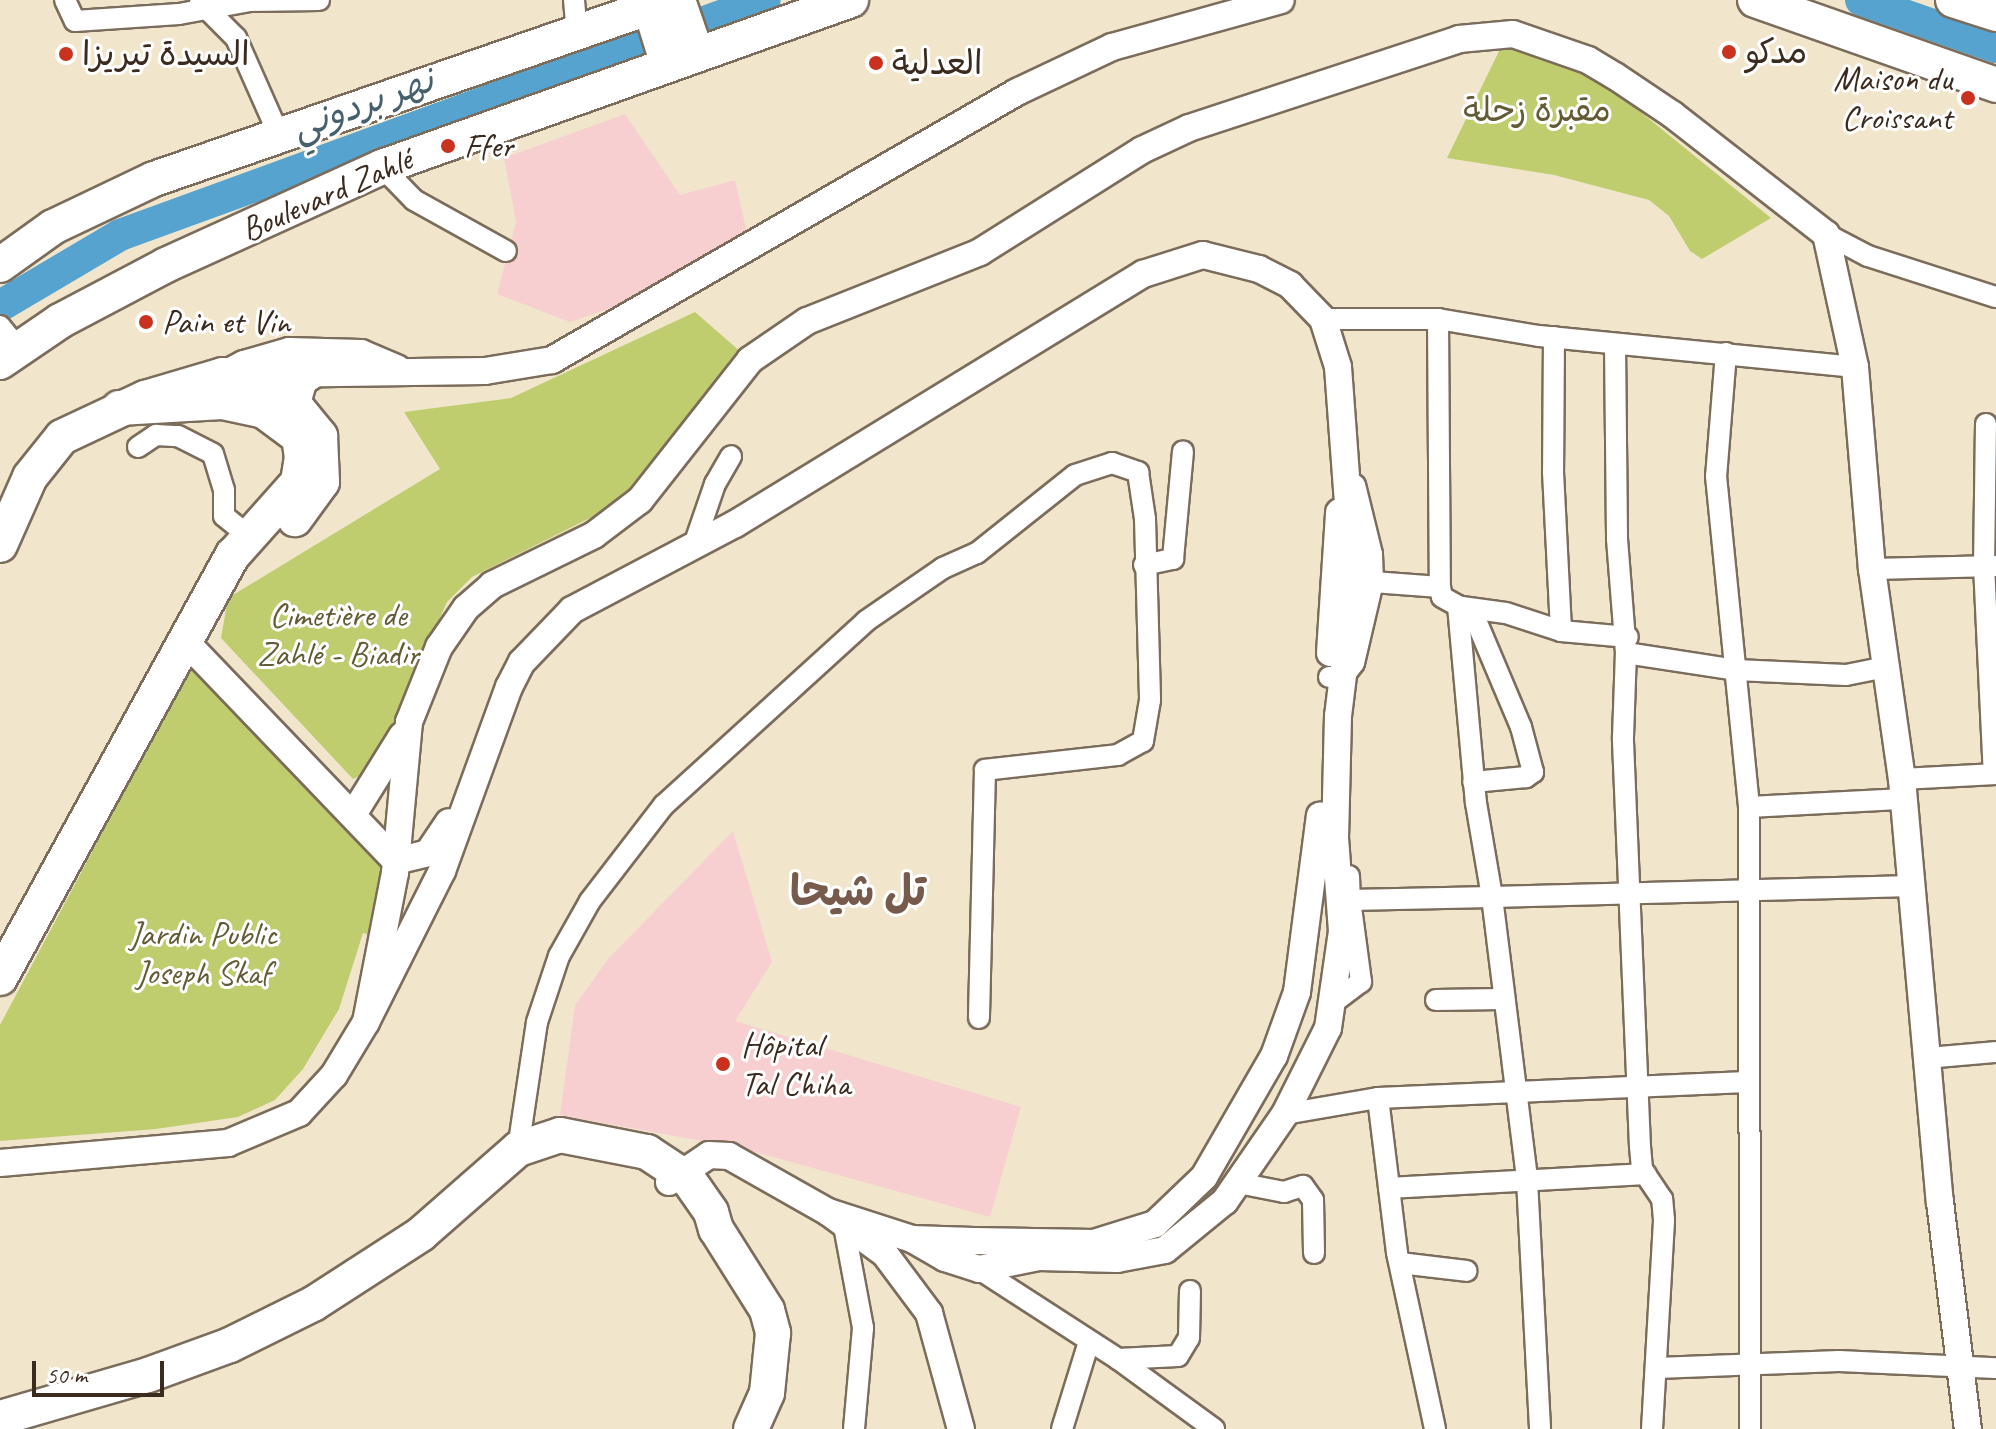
<!DOCTYPE html>
<meta charset="utf-8">
<style>
body{margin:0}
#map{position:relative;width:1996px;height:1429px;overflow:hidden;background:#f1e6cc;font-family:Caveat,"Playpen Sans Arabic",sans-serif}
div>[style]{position:absolute}
[style*='--x']{left:calc(var(--x)*1px);top:calc(var(--y)*1px);width:calc(var(--w)*1px);rotate:calc(var(--a)*1deg)}
.built>*{inset:0;background:#f7cfd0}
.green>*{inset:0;background:#c0cd6f}
.river>*{height:32px;margin:-16px;padding:0 16px;transform-origin:16px;border-radius:16px;background:#55a3ce}
.roads{filter:drop-shadow(2px 0 #7b6c5b) drop-shadow(-2px 0 #7b6c5b) drop-shadow(0 2px #7b6c5b) drop-shadow(0 -2px #7b6c5b)}
.minor>*{height:20px;margin:-10px;padding:0 10px;transform-origin:10px;border-radius:10px;background:#fff}
.tertiary>*{height:26px;margin:-13px;padding:0 13px;transform-origin:13px;border-radius:13px;background:#fff}
.trunk>*{height:34px;margin:-17px;padding:0 17px;transform-origin:17px;border-radius:17px;background:#fff}
.dots>*{width:22px;height:22px;translate:-50% -50%;box-sizing:border-box;border:4px solid #fff;border-radius:50%}
span{translate:-50% -50%;white-space:nowrap;text-align:center;line-height:1.15;-webkit-text-stroke:6px #fff;paint-order:stroke}
.poi-label{font-size:34px;color:#3b2a1e}
.left{translate:0 -50%;text-align:left}
.right{translate:-100% -50%;text-align:right}
.park-label{font-size:34px;color:#635b36}
.street-label{font-size:34px;color:#3b2a1e}
.water-label{font-size:36px;color:#47606d;font-style:italic}
.district-label{font-size:42px;color:#765b4d;font-weight:700}
.scale{position:absolute;left:32px;top:1361px;width:132px;height:36px;box-sizing:border-box;border:4px solid #3b2a1e;border-top:0;padding-left:10px;font-size:24px;line-height:28px;white-space:nowrap;color:#3b2a1e;-webkit-text-stroke:6px #fff;paint-order:stroke}
</style>
<div id="map">
<div class="built">
<i style="clip-path:polygon(625px 114px,680px 195px,735px 180px,747px 233px,628px 302px,570px 322px,497px 294px,516px 222px,504px 158px)"></i>
<i style="clip-path:polygon(733px 831px,772px 962px,735px 1021px,1021px 1107px,990px 1217px,740px 1148px,560px 1115px,575px 1005px,609px 958px)"></i>
</div>
<div class="green">
<i style="clip-path:polygon(1502px 45px,1541px 47px,1584px 66px,1771px 218px,1702px 259px,1690px 251px,1669px 216px,1649px 200px,1554px 175px,1447px 158px)"></i>
<i style="clip-path:polygon(695px 312px,742px 353px,653px 472px,614px 506px,472px 577px,447px 602px,372px 770px,353px 779px,221px 638px,228px 598px,440px 469px,404px 412px,511px 398px)"></i>
<i style="clip-path:polygon(191px 666px,388px 846px,374px 936px,363px 933px,339px 1009px,303px 1069px,275px 1100px,238px 1117px,156px 1129px,0 1141px,0 1025px)"></i>
</div>
<div class="river">
<i style="--x:1861;--y:0;--w:143;--a:19.2"></i>
<i style="--x:0;--y:306;--w:139;--a:-30.6"></i>
<i style="--x:120;--y:235;--w:686;--a:-20.02"></i>
</div>
<div class="roads">
<div class="minor">
<i style="--x:65;--y:0;--w:23;--a:65"></i>
<i style="--x:75;--y:21;--w:104;--a:-3.9"></i>
<i style="--x:179;--y:14;--w:71;--a:-10.5"></i>
<i style="--x:249;--y:1;--w:70;--a:-0.8"></i>
<i style="--x:574;--y:0;--w:32;--a:85"></i>
<i style="--x:200;--y:2;--w:51;--a:45"></i>
<i style="--x:236;--y:38;--w:104;--a:66.1"></i>
<i style="--x:382;--y:167;--w:46;--a:45.9"></i>
<i style="--x:414;--y:200;--w:105;--a:29"></i>
<i style="--x:1826;--y:234;--w:47;--a:27.6"></i>
<i style="--x:1868;--y:256;--w:134;--a:17.8"></i>
<i style="--x:1323;--y:319;--w:115;--a:0"></i>
<i style="--x:1438;--y:319;--w:102;--a:9.6"></i>
<i style="--x:1539;--y:336;--w:318;--a:5.6"></i>
<i style="--x:1438;--y:319;--w:268;--a:89.6"></i>
<i style="--x:1440;--y:587;--w:10;--a:79"></i>
<i style="--x:1442;--y:597;--w:18;--a:29"></i>
<i style="--x:1458;--y:606;--w:198;--a:84.8"></i>
<i style="--x:1476;--y:803;--w:95;--a:80.3"></i>
<i style="--x:1492;--y:897;--w:420;--a:-1.5"></i>
<i style="--x:0;--y:326;--w:27;--a:51"></i>
<i style="--x:1554;--y:337;--w:135;--a:90.4"></i>
<i style="--x:1553;--y:472;--w:159;--a:87.1"></i>
<i style="--x:1615;--y:344;--w:195;--a:89.4"></i>
<i style="--x:1617;--y:539;--w:114;--a:85.5"></i>
<i style="--x:1726;--y:353;--w:123;--a:94.6"></i>
<i style="--x:1716;--y:476;--w:333;--a:84.3"></i>
<i style="--x:1749;--y:807;--w:622;--a:89.91"></i>
<i style="--x:1986;--y:424;--w:141;--a:90.8"></i>
<i style="--x:1984;--y:565;--w:209;--a:87.3"></i>
<i style="--x:138;--y:447;--w:22;--a:-34"></i>
<i style="--x:156;--y:435;--w:22;--a:3"></i>
<i style="--x:178;--y:436;--w:39;--a:27"></i>
<i style="--x:213;--y:454;--w:38;--a:73"></i>
<i style="--x:224;--y:490;--w:26;--a:90"></i>
<i style="--x:224;--y:516;--w:33;--a:39"></i>
<i style="--x:1355;--y:485;--w:71;--a:76.2"></i>
<i style="--x:1372;--y:554;--w:28;--a:88"></i>
<i style="--x:1373;--y:582;--w:67;--a:4.3"></i>
<i style="--x:694;--y:545;--w:65;--a:-71"></i>
<i style="--x:715;--y:484;--w:32;--a:-60"></i>
<i style="--x:1144;--y:565;--w:30;--a:-12"></i>
<i style="--x:1173;--y:559;--w:108;--a:-84.7"></i>
<i style="--x:1872;--y:569;--w:124;--a:-1.4"></i>
<i style="--x:1462;--y:607;--w:44;--a:7.8"></i>
<i style="--x:1506;--y:613;--w:58;--a:18.1"></i>
<i style="--x:1561;--y:631;--w:67;--a:5.1"></i>
<i style="--x:1472;--y:611;--w:126;--a:67.1"></i>
<i style="--x:1521;--y:727;--w:47;--a:75.1"></i>
<i style="--x:1533;--y:772;--w:9;--a:144"></i>
<i style="--x:1526;--y:777;--w:53;--a:174.6"></i>
<i style="--x:1329;--y:677;--w:14;--a:0"></i>
<i style="--x:1343;--y:677;--w:18;--a:-52"></i>
<i style="--x:1354;--y:663;--w:83;--a:-76.8"></i>
<i style="--x:1902;--y:779;--w:94;--a:-3"></i>
<i style="--x:1749;--y:807;--w:155;--a:-3"></i>
<i style="--x:1349;--y:876;--w:24;--a:88"></i>
<i style="--x:1350;--y:900;--w:142;--a:-1.2"></i>
<i style="--x:1492;--y:897;--w:285;--a:82.9"></i>
<i style="--x:1527;--y:1180;--w:249;--a:87"></i>
<i style="--x:1436;--y:1000;--w:66;--a:-0.9"></i>
<i style="--x:1334;--y:1002;--w:34;--a:-37"></i>
<i style="--x:1361;--y:982;--w:83;--a:-97.6"></i>
<i style="--x:1927;--y:1058;--w:69;--a:-5"></i>
<i style="--x:1378;--y:1098;--w:156;--a:83"></i>
<i style="--x:1397;--y:1253;--w:180;--a:77.8"></i>
<i style="--x:1285;--y:1114;--w:94;--a:-9.8"></i>
<i style="--x:1378;--y:1098;--w:369;--a:-2.5"></i>
<i style="--x:518;--y:1149;--w:128;--a:-81.5"></i>
<i style="--x:537;--y:1022;--w:70;--a:-71.6"></i>
<i style="--x:559;--y:956;--w:63;--a:-60.6"></i>
<i style="--x:590;--y:901;--w:121;--a:-52.4"></i>
<i style="--x:664;--y:805;--w:273;--a:-42.3"></i>
<i style="--x:866;--y:621;--w:93;--a:-34.5"></i>
<i style="--x:943;--y:568;--w:37;--a:-24"></i>
<i style="--x:977;--y:553;--w:125;--a:-38.5"></i>
<i style="--x:1075;--y:475;--w:39;--a:-18"></i>
<i style="--x:1112;--y:463;--w:28;--a:19"></i>
<i style="--x:1138;--y:472;--w:48;--a:81.5"></i>
<i style="--x:1145;--y:519;--w:181;--a:88.4"></i>
<i style="--x:1150;--y:700;--w:42;--a:99.7"></i>
<i style="--x:1143;--y:741;--w:29;--a:151"></i>
<i style="--x:1118;--y:755;--w:134;--a:173.6"></i>
<i style="--x:985;--y:770;--w:248;--a:91.4"></i>
<i style="--x:1238;--y:1183;--w:47;--a:11.1"></i>
<i style="--x:1284;--y:1192;--w:20;--a:-18"></i>
<i style="--x:1303;--y:1186;--w:17;--a:54"></i>
<i style="--x:1313;--y:1200;--w:53;--a:88.9"></i>
<i style="--x:1389;--y:1188;--w:257;--a:-3.1"></i>
<i style="--x:844;--y:1226;--w:104;--a:79.4"></i>
<i style="--x:863;--y:1328;--w:101;--a:95.1"></i>
<i style="--x:1400;--y:1263;--w:67;--a:6.8"></i>
<i style="--x:979;--y:1269;--w:166;--a:32.9"></i>
<i style="--x:1118;--y:1359;--w:119;--a:36.1"></i>
<i style="--x:1118;--y:1359;--w:60;--a:-2.9"></i>
<i style="--x:1178;--y:1356;--w:21;--a:-59"></i>
<i style="--x:1189;--y:1338;--w:47;--a:-88.8"></i>
<i style="--x:1657;--y:1368;--w:182;--a:-2.2"></i>
<i style="--x:1839;--y:1361;--w:157;--a:2.6"></i>
<i style="--x:1062;--y:1429;--w:91;--a:-72.8"></i>
<i style="--x:1652;--y:1429;--w:209;--a:-86.7"></i>
<i style="--x:1664;--y:1220;--w:21;--a:-95"></i>
<i style="--x:1662;--y:1199;--w:36;--a:-124"></i>
<i style="--x:1642;--y:1169;--w:22;--a:-95"></i>
<i style="--x:1640;--y:1147;--w:410;--a:-92.4"></i>
<i style="--x:1623;--y:737;--w:84;--a:-88"></i>
<i style="--x:1626;--y:653;--w:111;--a:8.8"></i>
<i style="--x:1736;--y:670;--w:110;--a:2.6"></i>
<i style="--x:1846;--y:675;--w:41;--a:-11.3"></i>
</div>
<div class="tertiary">
<i style="--x:223;--y:386;--w:11;--a:-90"></i>
<i style="--x:223;--y:375;--w:24;--a:-28"></i>
<i style="--x:244;--y:364;--w:47;--a:-16.1"></i>
<i style="--x:289;--y:351;--w:72;--a:1.6"></i>
<i style="--x:361;--y:353;--w:39;--a:23"></i>
<i style="--x:244;--y:398;--w:15;--a:-67"></i>
<i style="--x:250;--y:384;--w:20;--a:-30"></i>
<i style="--x:267;--y:374;--w:218;--a:-0.8"></i>
<i style="--x:485;--y:371;--w:68;--a:-9.3"></i>
<i style="--x:552;--y:360;--w:537;--a:-29.96"></i>
<i style="--x:1017;--y:92;--w:105;--a:-25.3"></i>
<i style="--x:1112;--y:47;--w:175;--a:-15.5"></i>
<i style="--x:185;--y:641;--w:305;--a:46.2"></i>
<i style="--x:396;--y:861;--w:33;--a:-14"></i>
<i style="--x:428;--y:853;--w:37;--a:-56"></i>
<i style="--x:1330;--y:653;--w:141;--a:-86.3"></i>
<i style="--x:354;--y:813;--w:91;--a:-58.1"></i>
<i style="--x:366;--y:1022;--w:152;--a:-79"></i>
<i style="--x:395;--y:873;--w:152;--a:-84.7"></i>
<i style="--x:409;--y:722;--w:81;--a:-68.2"></i>
<i style="--x:439;--y:647;--w:47;--a:-55.3"></i>
<i style="--x:466;--y:608;--w:35;--a:-41"></i>
<i style="--x:492;--y:585;--w:114;--a:-26.1"></i>
<i style="--x:594;--y:535;--w:58;--a:-37.3"></i>
<i style="--x:640;--y:500;--w:178;--a:-51.8"></i>
<i style="--x:750;--y:360;--w:69;--a:-34.4"></i>
<i style="--x:807;--y:321;--w:186;--a:-21.7"></i>
<i style="--x:980;--y:252;--w:191;--a:-32.2"></i>
<i style="--x:1142;--y:150;--w:52;--a:-25.1"></i>
<i style="--x:1189;--y:128;--w:284;--a:-18.2"></i>
<i style="--x:1459;--y:39;--w:54;--a:-5.3"></i>
<i style="--x:1513;--y:34;--w:79;--a:19.1"></i>
<i style="--x:1588;--y:60;--w:31;--a:31"></i>
<i style="--x:1615;--y:76;--w:70;--a:33.9"></i>
<i style="--x:1673;--y:115;--w:194;--a:37.9"></i>
<i style="--x:1826;--y:234;--w:136;--a:77.7"></i>
<i style="--x:1855;--y:367;--w:203;--a:85.2"></i>
<i style="--x:1872;--y:569;--w:212;--a:81.9"></i>
<i style="--x:1902;--y:779;--w:425;--a:84.9"></i>
<i style="--x:1940;--y:1202;--w:229;--a:83"></i>
<i style="--x:0;--y:1163;--w:229;--a:-5"></i>
<i style="--x:228;--y:1143;--w:77;--a:-22.9"></i>
<i style="--x:299;--y:1113;--w:52;--a:-47.4"></i>
<i style="--x:334;--y:1075;--w:62;--a:-58.9"></i>
<i style="--x:366;--y:1022;--w:169;--a:-63.3"></i>
<i style="--x:442;--y:871;--w:196;--a:-70"></i>
<i style="--x:509;--y:687;--w:28;--a:-63"></i>
<i style="--x:522;--y:662;--w:72;--a:-46.1"></i>
<i style="--x:572;--y:610;--w:184;--a:-27.8"></i>
<i style="--x:735;--y:524;--w:479;--a:-31.5"></i>
<i style="--x:1143;--y:274;--w:63;--a:-17.6"></i>
<i style="--x:1203;--y:255;--w:58;--a:14"></i>
<i style="--x:1259;--y:269;--w:35;--a:27"></i>
<i style="--x:1290;--y:285;--w:47;--a:45.9"></i>
<i style="--x:1323;--y:319;--w:50;--a:72.6"></i>
<i style="--x:1338;--y:367;--w:220;--a:85.8"></i>
<i style="--x:1354;--y:586;--w:131;--a:97"></i>
<i style="--x:1338;--y:716;--w:122;--a:91.4"></i>
<i style="--x:1335;--y:838;--w:93;--a:85.7"></i>
<i style="--x:1342;--y:931;--w:98;--a:98.2"></i>
<i style="--x:1328;--y:1028;--w:96;--a:116.6"></i>
<i style="--x:1285;--y:1114;--w:106;--a:124.6"></i>
<i style="--x:1225;--y:1201;--w:77;--a:140.8"></i>
<i style="--x:1165;--y:1250;--w:49;--a:169.4"></i>
<i style="--x:1117;--y:1259;--w:78;--a:-178.5"></i>
<i style="--x:1039;--y:1257;--w:61;--a:168.7"></i>
<i style="--x:979;--y:1269;--w:36;--a:-162"></i>
<i style="--x:945;--y:1258;--w:38;--a:-150"></i>
<i style="--x:669;--y:1182;--w:48;--a:-34"></i>
<i style="--x:709;--y:1155;--w:20;--a:3"></i>
<i style="--x:729;--y:1156;--w:114;--a:29.5"></i>
<i style="--x:828;--y:1212;--w:71;--a:36.4"></i>
<i style="--x:885;--y:1254;--w:74;--a:53.3"></i>
<i style="--x:929;--y:1313;--w:120;--a:74.6"></i>
<i style="--x:828;--y:1212;--w:88;--a:17.8"></i>
<i style="--x:912;--y:1239;--w:62;--a:1.8"></i>
<i style="--x:974;--y:1241;--w:120;--a:1"></i>
<i style="--x:1094;--y:1243;--w:64;--a:-17.3"></i>
<i style="--x:1155;--y:1224;--w:68;--a:-43.8"></i>
<i style="--x:1204;--y:1177;--w:140;--a:-60"></i>
<i style="--x:1274;--y:1056;--w:68;--a:-70.2"></i>
<i style="--x:1297;--y:992;--w:178;--a:-82.6"></i>
</div>
<div class="trunk">
<i style="--x:678;--y:0;--w:55;--a:70.9"></i>
<i style="--x:1755;--y:0;--w:256;--a:19.4"></i>
<i style="--x:1953;--y:0;--w:45;--a:18"></i>
<i style="--x:650;--y:7;--w:58;--a:72.8"></i>
<i style="--x:0;--y:265;--w:65;--a:-35.6"></i>
<i style="--x:53;--y:227;--w:112;--a:-25.4"></i>
<i style="--x:154;--y:179;--w:547;--a:-19.1"></i>
<i style="--x:0;--y:362;--w:73;--a:-34.3"></i>
<i style="--x:60;--y:321;--w:120;--a:-27.8"></i>
<i style="--x:166;--y:265;--w:237;--a:-24.4"></i>
<i style="--x:382;--y:167;--w:498;--a:-19.6"></i>
<i style="--x:293;--y:403;--w:25;--a:-74"></i>
<i style="--x:300;--y:379;--w:11;--a:-34"></i>
<i style="--x:0;--y:545;--w:74;--a:-66.2"></i>
<i style="--x:30;--y:477;--w:51;--a:-51.3"></i>
<i style="--x:62;--y:437;--w:92;--a:-25.2"></i>
<i style="--x:145;--y:398;--w:81;--a:-16.4"></i>
<i style="--x:223;--y:375;--w:75;--a:21.8"></i>
<i style="--x:293;--y:403;--w:43;--a:50.7"></i>
<i style="--x:320;--y:436;--w:46;--a:87.5"></i>
<i style="--x:322;--y:482;--w:46;--a:126.1"></i>
<i style="--x:0;--y:978;--w:483;--a:-61.2"></i>
<i style="--x:233;--y:555;--w:98;--a:-48.3"></i>
<i style="--x:298;--y:482;--w:24;--a:-81"></i>
<i style="--x:302;--y:458;--w:21;--a:-98"></i>
<i style="--x:299;--y:437;--w:44;--a:-143.4"></i>
<i style="--x:264;--y:411;--w:43;--a:-167.9"></i>
<i style="--x:222;--y:402;--w:103;--a:176.7"></i>
<i style="--x:0;--y:1418;--w:154;--a:-16.2"></i>
<i style="--x:148;--y:1375;--w:87;--a:-20.1"></i>
<i style="--x:230;--y:1345;--w:93;--a:-26.3"></i>
<i style="--x:313;--y:1304;--w:129;--a:-32.9"></i>
<i style="--x:421;--y:1234;--w:129;--a:-41.2"></i>
<i style="--x:518;--y:1149;--w:44;--a:-18.4"></i>
<i style="--x:560;--y:1135;--w:89;--a:11.1"></i>
<i style="--x:647;--y:1152;--w:49;--a:33.4"></i>
<i style="--x:688;--y:1179;--w:40;--a:55.1"></i>
<i style="--x:711;--y:1212;--w:18;--a:74"></i>
<i style="--x:716;--y:1229;--w:96;--a:57.8"></i>
<i style="--x:767;--y:1310;--w:24;--a:75"></i>
<i style="--x:773;--y:1333;--w:60;--a:95.7"></i>
<i style="--x:767;--y:1393;--w:39;--a:114"></i>
</div>
</div>
<div class="dots">
<i style="left:1729px;top:52px;background:#c8321e"></i>
<i style="left:66px;top:54px;background:#c8321e"></i>
<i style="left:876px;top:63px;background:#c8321e"></i>
<i style="left:1968px;top:98px;background:#c8321e"></i>
<i style="left:448px;top:146px;background:#c8321e"></i>
<i style="left:146px;top:322px;background:#c8321e"></i>
<i style="left:723px;top:1064px;background:#c8321e"></i>
</div>
<div class="poi-label">
<span class="left" style="left:1745px;top:52px">مدكو</span>
<span class="left" style="left:82px;top:54px">السيدة تيريزا</span>
<span class="left" style="left:892px;top:63px">العدلية</span>
<span class="right" style="left:1952px;top:98px">Maison du<br>Croissant</span>
<span class="left" style="left:464px;top:146px">Ffer</span>
<span class="left" style="left:162px;top:322px">Pain et Vin</span>
<span class="left" style="left:741px;top:1064px">Hôpital<br>Tal Chiha</span>
</div>
<div class="park-label">
<span style="left:1537px;top:110px">مقبرة زحلة</span>
<span style="left:338px;top:634px">Cimetière de<br>Zahlé - Biadir</span>
<span style="left:203px;top:953px">Jardin Public<br>Joseph Skaf</span>
</div>
<div class="street-label">
<span style="left:326px;top:194px;rotate:-24deg">Boulevard Zahlé</span>
</div>
<div class="water-label">
<span style="left:363px;top:104px;rotate:-20deg">نهر بردوني</span>
</div>
<div class="district-label">
<span style="left:858px;top:892px">تل شيحا</span>
</div>
<div class="scale">50 m</div>
</div>
